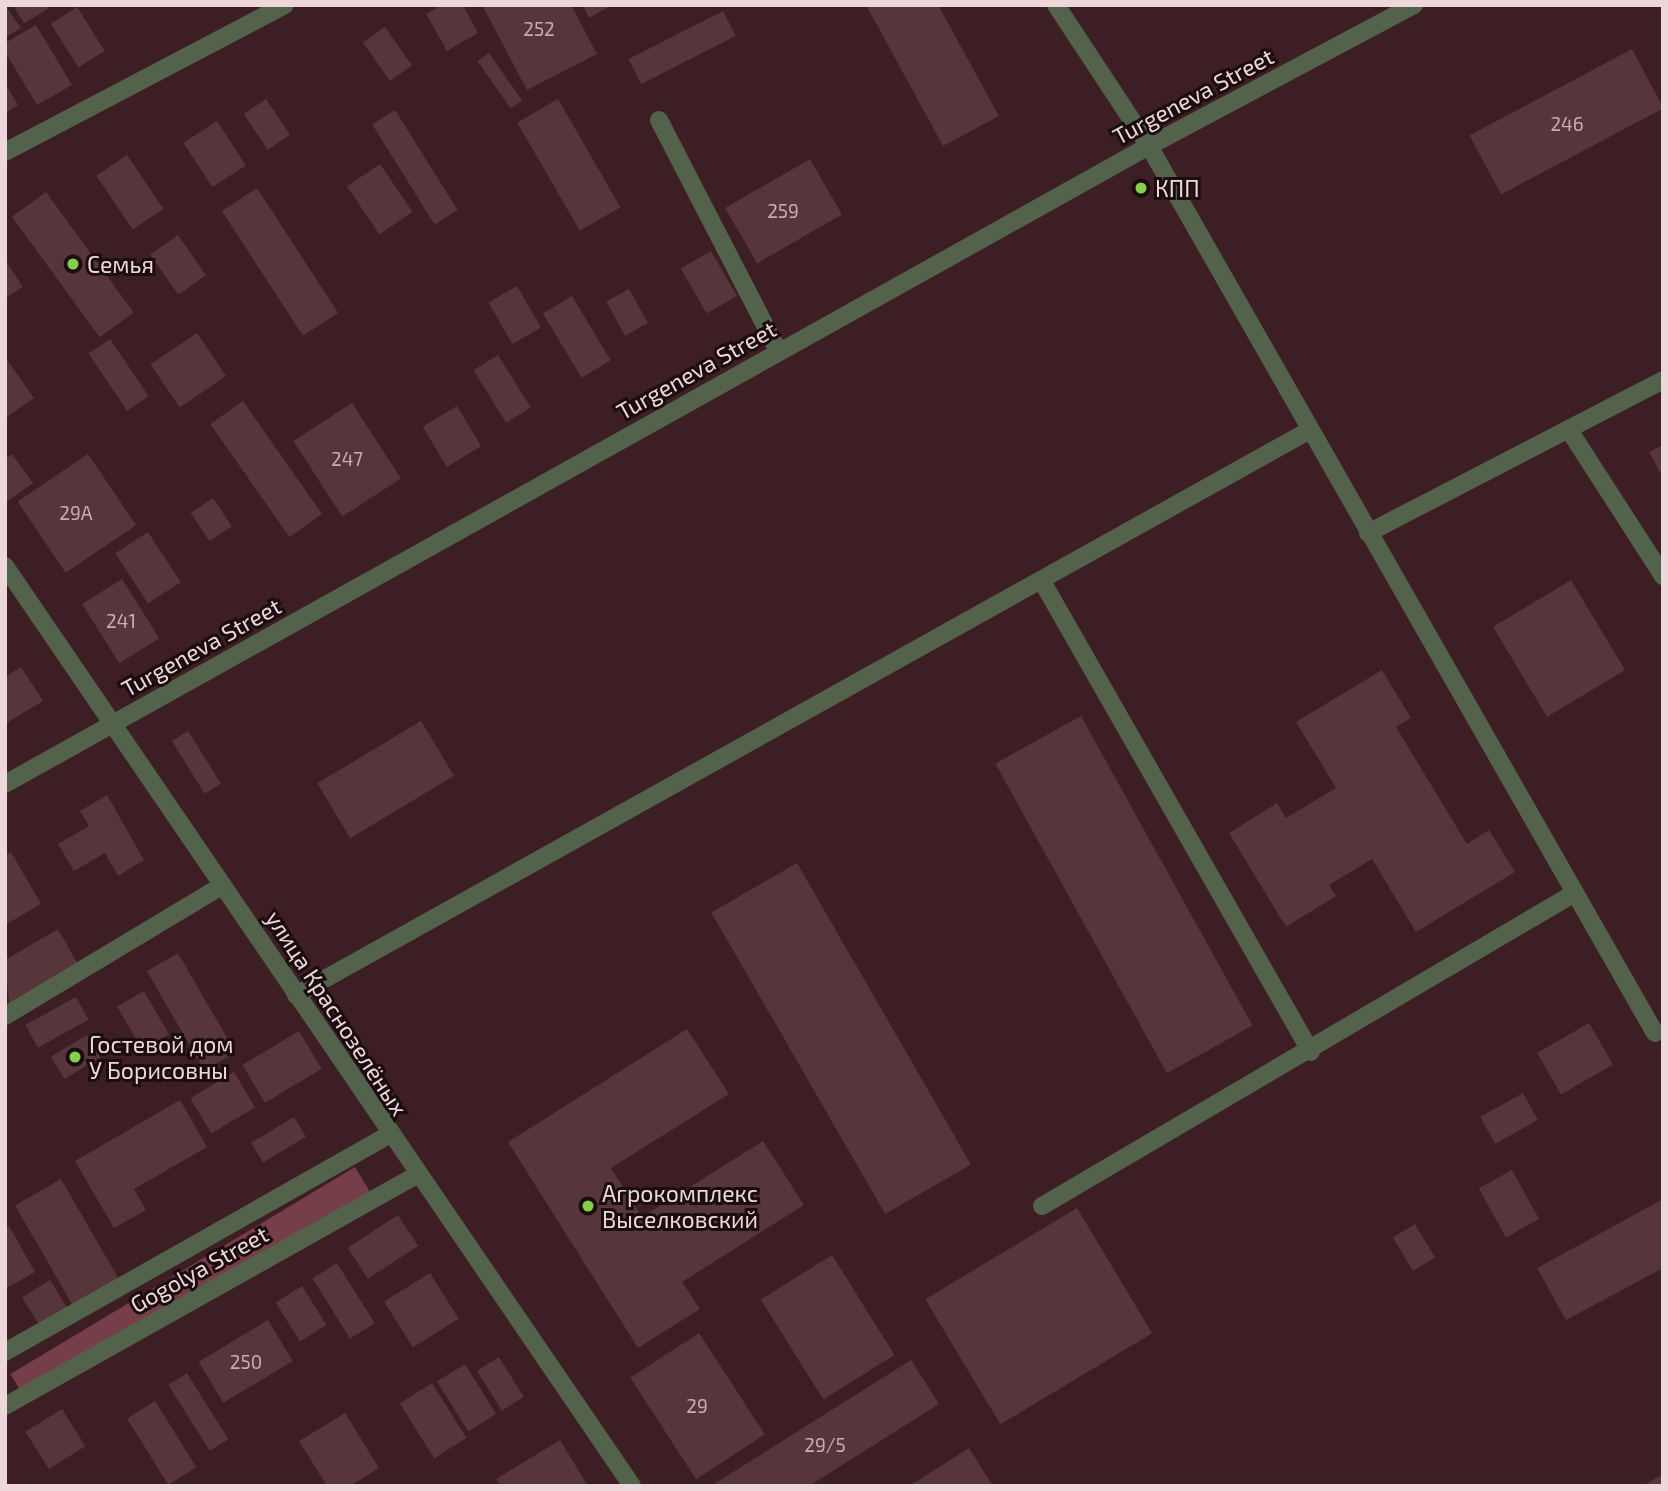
<!DOCTYPE html>
<meta charset="utf-8">
<style>
body{margin:0}
#map{position:relative;width:1668px;height:1491px;overflow:hidden;background:#3c1e24;font-family:"Exo 2",sans-serif}
div>[style]{position:absolute}
[style*='--x']{left:calc(var(--x)*1px);top:calc(var(--y)*1px);width:calc(var(--w)*1px);rotate:calc(var(--a)*1deg)}
.green>*{inset:0;background:#763e49;transform-origin:0 0}
.building>*{inset:0;background:#56353b;transform-origin:0 0}
.service>*{height:18px;margin:-9px;padding:0 9px;transform-origin:9px;border-radius:9px;background:#53624a}
.minor>*{height:18px;margin:-9px;padding:0 9px;transform-origin:9px;border-radius:9px;background:#53624a}
.tertiary>*{height:18px;margin:-9px;padding:0 9px;transform-origin:9px;border-radius:9px;background:#53624a}
.dots>*{width:19px;height:19px;translate:-50% -50%;box-sizing:border-box;border:4px solid #1a0c0f;border-radius:50%}
span{translate:-50% -50%;white-space:nowrap;text-align:center;line-height:1.15;-webkit-text-stroke:6px #1a0c0f;paint-order:stroke}
.number-label{font-size:19px;color:#c7aeb3}
.number-label span{-webkit-text-stroke-width:0}
.street-label{font-size:23px;color:#edd7db}
.poi-label{font-size:23px;color:#edd7db}
.left{translate:0 -50%;text-align:left}
.frame{position:absolute;inset:0;border:7px solid #edd7db;pointer-events:none}
</style>
<div id="map">
<div class="green">
<i style="left:355px;top:1167px;width:29px;height:402px;rotate:59deg"></i>
</div>
<div class="building">
<i style="clip-path:polygon(5px 5px,21px 28px,5px 38px)"></i>
<i style="clip-path:polygon(13px 5px,46px 5px,48px 9px,24px 23px)"></i>
<i style="clip-path:polygon(442px 5px,463px 5px,478px 33px,447px 51px,426px 14px)"></i>
<i style="clip-path:polygon(482px 5px,571px 5px,597px 54px,527px 90px)"></i>
<i style="clip-path:polygon(583px 5px,612px 5px,589px 18px)"></i>
<i style="clip-path:polygon(866px 5px,938px 5px,999px 116px,943px 146px)"></i>
<i style="left:77px;top:7px;width:52px;height:31px;rotate:58deg"></i>
<i style="left:723px;top:11px;width:28px;height:106px;rotate:63deg"></i>
<i style="clip-path:polygon(36px 25px,72px 85px,37px 105px,5px 52px,5px 43px)"></i>
<i style="left:385px;top:27px;width:47px;height:27px;rotate:55deg"></i>
<i style="left:1632px;top:49px;width:67px;height:184px;rotate:62deg"></i>
<i style="left:489px;top:53px;width:58px;height:14px;rotate:55deg"></i>
<i style="clip-path:polygon(5px 83px,18px 105px,5px 113px)"></i>
<i style="left:266px;top:99px;width:43px;height:27px;rotate:56deg"></i>
<i style="left:558px;top:99px;width:125px;height:47px;rotate:60deg"></i>
<i style="left:395px;top:110px;width:118px;height:27px;rotate:58deg"></i>
<i style="left:217px;top:121px;width:53px;height:40px;rotate:57deg"></i>
<i style="left:127px;top:155px;width:65px;height:37px;rotate:56deg"></i>
<i style="left:810px;top:159px;width:64px;height:98px;rotate:60deg"></i>
<i style="left:380px;top:164px;width:58px;height:40px;rotate:56deg"></i>
<i style="left:257px;top:188px;width:149px;height:42px;rotate:57deg"></i>
<i style="left:46px;top:192px;width:149px;height:42px;rotate:54deg"></i>
<i style="left:178px;top:235px;width:49px;height:34px;rotate:55deg"></i>
<i style="left:711px;top:251px;width:52px;height:35px;rotate:60deg"></i>
<i style="clip-path:polygon(5px 260px,23px 287px,5px 298px)"></i>
<i style="left:517px;top:286px;width:48px;height:33px;rotate:60deg"></i>
<i style="left:629px;top:289px;width:39px;height:26px;rotate:61deg"></i>
<i style="left:572px;top:296px;width:75px;height:34px;rotate:59deg"></i>
<i style="left:197px;top:333px;width:52px;height:56px;rotate:56deg"></i>
<i style="left:110px;top:339px;width:69px;height:26px;rotate:56deg"></i>
<i style="left:498px;top:355px;width:62px;height:29px;rotate:58deg"></i>
<i style="clip-path:polygon(5px 357px,34px 398px,5px 418px)"></i>
<i style="left:243px;top:401px;width:138px;height:40px;rotate:55deg"></i>
<i style="left:352px;top:403px;width:90px;height:70px;rotate:57deg"></i>
<i style="left:457px;top:406px;width:47px;height:40px;rotate:59deg"></i>
<i style="clip-path:polygon(1663px 445px,1663px 478px,1649px 452px)"></i>
<i style="clip-path:polygon(12px 454px,33px 483px,5px 503px,5px 459px)"></i>
<i style="left:88px;top:454px;width:86px;height:85px;rotate:56deg"></i>
<i style="left:213px;top:498px;width:34px;height:27px;rotate:56deg"></i>
<i style="left:148px;top:532px;width:60px;height:39px;rotate:57deg"></i>
<i style="left:122px;top:579px;width:70px;height:47px;rotate:58deg"></i>
<i style="left:1571px;top:580px;width:105px;height:91px;rotate:59deg"></i>
<i style="clip-path:polygon(21px 667px,43px 701px,5px 724px,5px 677px)"></i>
<i style="clip-path:polygon(1382px 670px,1411px 718px,1396px 727px,1467px 844px,1489px 830px,1515px 872px,1416px 932px,1372px 859px,1329px 885px,1336px 896px,1286px 927px,1229px 833px,1277px 803px,1286px 818px,1336px 788px,1296px 722px)"></i>
<i style="left:1081px;top:716px;width:354px;height:98px;rotate:61deg"></i>
<i style="left:421px;top:721px;width:64px;height:121px;rotate:59deg"></i>
<i style="left:188px;top:731px;width:62px;height:19px;rotate:58deg"></i>
<i style="clip-path:polygon(107px 795px,144px 860px,118px 876px,105px 853px,74px 871px,58px 844px,89px 826px,80px 811px)"></i>
<i style="clip-path:polygon(11px 852px,41px 904px,5px 925px,5px 856px)"></i>
<i style="left:797px;top:863px;width:348px;height:99px;rotate:60deg"></i>
<i style="clip-path:polygon(58px 929px,78px 964px,9px 1004px,5px 960px)"></i>
<i style="left:178px;top:953px;width:115px;height:36px;rotate:60deg"></i>
<i style="left:144px;top:991px;width:50px;height:31px;rotate:60deg"></i>
<i style="left:76px;top:997px;width:26px;height:58px;rotate:61deg"></i>
<i style="left:1589px;top:1023px;width:48px;height:60px;rotate:60deg"></i>
<i style="clip-path:polygon(687px 1029px,729px 1094px,611px 1168px,642px 1217px,763px 1141px,804px 1205px,682px 1282px,700px 1309px,638px 1348px,508px 1142px)"></i>
<i style="left:299px;top:1031px;width:44px;height:66px;rotate:59deg"></i>
<i style="left:87px;top:1035px;width:26px;height:42px;rotate:59deg"></i>
<i style="left:234px;top:1072px;width:41px;height:51px;rotate:59deg"></i>
<i style="left:1523px;top:1093px;width:31px;height:49px;rotate:61deg"></i>
<i style="clip-path:polygon(180px 1100px,207px 1147px,134px 1189px,146px 1210px,114px 1228px,75px 1161px)"></i>
<i style="left:294px;top:1117px;width:23px;height:50px;rotate:59deg"></i>
<i style="left:1512px;top:1170px;width:56px;height:38px;rotate:61deg"></i>
<i style="left:61px;top:1179px;width:118px;height:53px;rotate:60deg"></i>
<i style="clip-path:polygon(1663px 1199px,1663px 1268px,1566px 1320px,1537px 1268px)"></i>
<i style="left:1077px;top:1208px;width:146px;height:177px;rotate:59deg"></i>
<i style="left:398px;top:1215px;width:37px;height:60px;rotate:57deg"></i>
<i style="left:1415px;top:1224px;width:39px;height:26px;rotate:59deg"></i>
<i style="clip-path:polygon(9px 1226px,35px 1272px,5px 1289px,5px 1228px)"></i>
<i style="left:832px;top:1255px;width:118px;height:84px;rotate:58deg"></i>
<i style="left:337px;top:1263px;width:71px;height:29px;rotate:58deg"></i>
<i style="left:430px;top:1273px;width:54px;height:54px;rotate:58deg"></i>
<i style="left:50px;top:1280px;width:36px;height:33px;rotate:58deg"></i>
<i style="left:302px;top:1286px;width:46px;height:31px;rotate:58deg"></i>
<i style="left:268px;top:1320px;width:48px;height:81px;rotate:59deg"></i>
<i style="left:699px;top:1333px;width:121px;height:82px;rotate:57deg"></i>
<i style="left:499px;top:1357px;width:47px;height:26px;rotate:58deg"></i>
<i style="clip-path:polygon(911px 1360px,939px 1404px,809px 1486px,711px 1486px)"></i>
<i style="left:465px;top:1364px;width:59px;height:33px;rotate:58deg"></i>
<i style="left:187px;top:1373px;width:78px;height:22px;rotate:58deg"></i>
<i style="left:432px;top:1383px;width:65px;height:38px;rotate:58deg"></i>
<i style="left:155px;top:1401px;width:78px;height:33px;rotate:58deg"></i>
<i style="left:62px;top:1409px;width:44px;height:43px;rotate:58deg"></i>
<i style="clip-path:polygon(345px 1413px,379px 1468px,350px 1486px,327px 1486px,299px 1441px)"></i>
<i style="clip-path:polygon(560px 1440px,588px 1486px,501px 1486px,496px 1479px)"></i>
<i style="clip-path:polygon(969px 1448px,993px 1486px,909px 1486px)"></i>
<i style="clip-path:polygon(1663px 1474px,1663px 1486px,1642px 1486px)"></i>
</div>
<div class="service">
<i style="--x:659;--y:120;--w:261;--a:62.7"></i>
<i style="--x:1149;--y:146;--w:1021;--a:60.3"></i>
<i style="--x:1569;--y:430;--w:174;--a:57.2"></i>
<i style="--x:1368;--y:533;--w:332;--a:-27.4"></i>
<i style="--x:1043;--y:583;--w:540;--a:60.26"></i>
<i style="--x:296;--y:995;--w:1161;--a:-29.13"></i>
<i style="--x:1042;--y:1206;--w:616;--a:-30.44"></i>
</div>
<div class="minor">
<i style="--x:1056;--y:5;--w:169;--a:56.6"></i>
<i style="--x:5;--y:566;--w:1113;--a:55.72"></i>
<i style="--x:5;--y:784;--w:1310;--a:-29.15"></i>
<i style="--x:1149;--y:146;--w:300;--a:-28"></i>
<i style="--x:5;--y:1016;--w:254;--a:-31"></i>
<i style="--x:5;--y:1352;--w:441;--a:-29.5"></i>
<i style="--x:5;--y:1406;--w:471;--a:-29.3"></i>
</div>
<div class="tertiary">
<i style="--x:5;--y:152;--w:316;--a:-27.7"></i>
</div>
<div class="dots">
<i style="left:1141px;top:188px;background:#87cf4b"></i>
<i style="left:73px;top:264px;background:#87cf4b"></i>
<i style="left:75px;top:1057px;background:#87cf4b"></i>
<i style="left:588px;top:1206px;background:#87cf4b"></i>
</div>
<div class="number-label">
<span style="left:539px;top:29px">252</span>
<span style="left:1567px;top:124px">246</span>
<span style="left:783px;top:211px">259</span>
<span style="left:347px;top:459px">247</span>
<span style="left:76px;top:513px">29А</span>
<span style="left:121px;top:621px">241</span>
<span style="left:246px;top:1362px">250</span>
<span style="left:697px;top:1406px">29</span>
<span style="left:825px;top:1445px">29/5</span>
</div>
<div class="street-label">
<span style="left:1193px;top:96px;rotate:-28deg">Turgeneva Street</span>
<span style="left:696px;top:370px;rotate:-29deg">Turgeneva Street</span>
<span style="left:201px;top:647px;rotate:-29deg">Turgeneva Street</span>
<span style="left:337px;top:1013px;rotate:57deg">улица Краснозелёных</span>
<span style="left:199px;top:1269px;rotate:-29deg">Gogolya Street</span>
</div>
<div class="poi-label">
<span class="left" style="left:1155px;top:188px">КПП</span>
<span class="left" style="left:87px;top:264px">Семья</span>
<span class="left" style="left:89px;top:1057px">Гостевой дом<br>У Борисовны</span>
<span class="left" style="left:602px;top:1206px">Агрокомплекс<br>Выселковский</span>
</div>
<div class="frame"></div>
</div>
